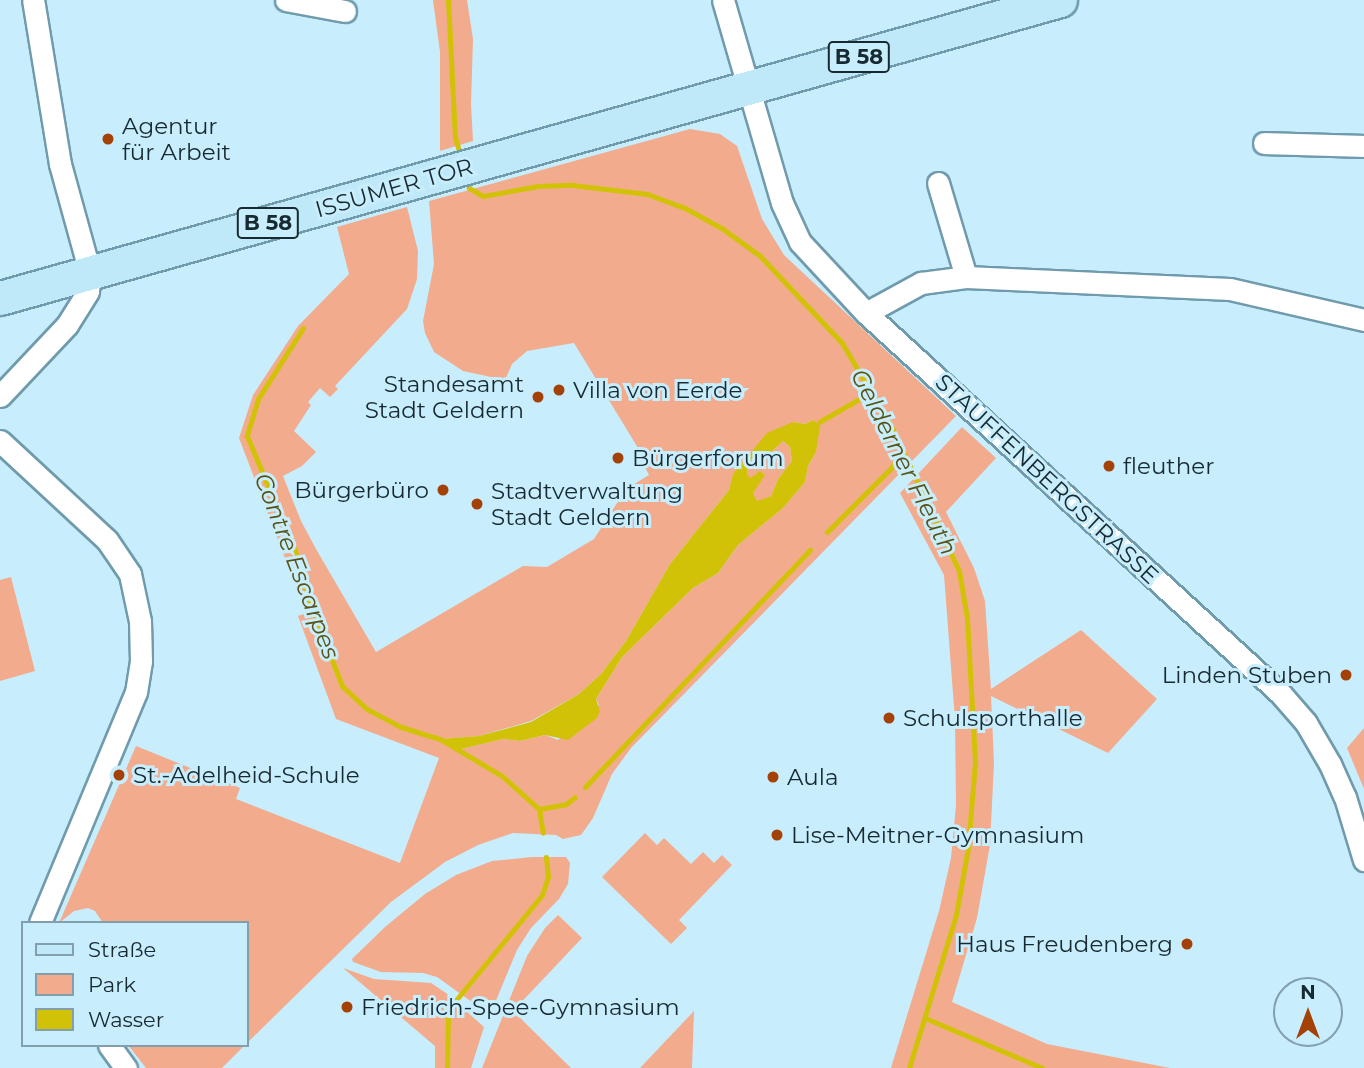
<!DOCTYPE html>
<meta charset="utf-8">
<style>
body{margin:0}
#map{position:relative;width:1364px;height:1068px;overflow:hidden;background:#c8edfc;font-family:Montserrat,sans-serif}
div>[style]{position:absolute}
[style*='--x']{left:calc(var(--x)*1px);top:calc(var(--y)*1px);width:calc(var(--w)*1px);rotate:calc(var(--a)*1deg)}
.green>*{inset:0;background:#f3ab8d}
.water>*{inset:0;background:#d2c207}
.stream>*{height:5px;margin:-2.5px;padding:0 2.5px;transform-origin:2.5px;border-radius:2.5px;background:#d2c207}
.roads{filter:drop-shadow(2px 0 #6f9bac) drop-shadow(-2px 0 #6f9bac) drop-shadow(0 2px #6f9bac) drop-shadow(0 -2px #6f9bac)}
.minor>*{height:21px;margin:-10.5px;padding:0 10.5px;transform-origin:10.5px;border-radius:10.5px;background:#fff}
.primary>*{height:33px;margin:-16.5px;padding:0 16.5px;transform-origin:16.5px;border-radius:16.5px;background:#bfe9f9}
.dots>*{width:19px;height:19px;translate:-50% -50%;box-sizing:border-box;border:4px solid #c8edfc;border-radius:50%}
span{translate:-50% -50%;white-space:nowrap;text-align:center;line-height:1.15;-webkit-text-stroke:6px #c8edfc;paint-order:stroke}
.shield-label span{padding:2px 5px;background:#c8edfc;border:2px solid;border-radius:5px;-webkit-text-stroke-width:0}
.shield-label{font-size:21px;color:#182a31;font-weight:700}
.poi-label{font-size:23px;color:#182a31}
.left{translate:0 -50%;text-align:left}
.right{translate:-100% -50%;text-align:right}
.street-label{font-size:23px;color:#182a31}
.water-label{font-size:24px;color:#585215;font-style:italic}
.legend{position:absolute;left:21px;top:921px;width:228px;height:126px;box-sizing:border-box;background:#c8edfc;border:2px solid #829fab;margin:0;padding:9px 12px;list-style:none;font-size:21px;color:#182a31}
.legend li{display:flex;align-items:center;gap:14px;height:35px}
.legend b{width:35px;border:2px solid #829fab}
.north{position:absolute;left:1273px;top:977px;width:70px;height:70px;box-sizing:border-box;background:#c8edfc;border:2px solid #829fab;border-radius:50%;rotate:0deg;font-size:19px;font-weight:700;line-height:28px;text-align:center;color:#182a31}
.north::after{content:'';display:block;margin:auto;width:24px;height:32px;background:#a44107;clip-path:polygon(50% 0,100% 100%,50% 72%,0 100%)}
</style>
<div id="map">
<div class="green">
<i style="clip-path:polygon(433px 0,467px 0,473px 39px,471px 104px,473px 141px,440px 151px,440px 52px)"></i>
<i style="clip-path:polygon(evenodd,690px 129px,720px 134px,737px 146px,762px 219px,784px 255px,956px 416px,631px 748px,612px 774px,593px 818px,581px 835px,563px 839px,556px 835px,513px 833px,478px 845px,445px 862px,391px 902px,247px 1043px,247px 923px,103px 923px,95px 911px,88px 908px,74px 911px,59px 923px,136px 746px,240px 788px,236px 799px,400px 863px,439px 758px,336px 719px,298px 616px,306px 613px,239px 438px,253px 395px,298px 326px,349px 274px,337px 227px,407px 207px,418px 251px,417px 279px,407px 309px,335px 386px,338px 389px,330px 397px,320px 388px,308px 402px,311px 405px,294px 431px,316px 452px,302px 466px,283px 476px,301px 521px,316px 549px,376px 652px,523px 566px,547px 567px,594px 539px,626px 489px,649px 475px,643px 463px,646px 461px,574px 343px,527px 351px,512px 364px,505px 380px,463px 371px,434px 352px,425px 333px,423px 321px,434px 264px,429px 201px,690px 129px,813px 420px,816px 452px,808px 466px,805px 482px,783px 508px,738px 545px,718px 573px,693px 588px,622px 657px,596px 699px,599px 705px,558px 740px,545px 735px,520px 741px,503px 739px,457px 750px,441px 739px,479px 736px,531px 721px,579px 694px,601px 674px,626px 641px,670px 564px,729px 490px,734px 473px,793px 422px,805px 424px,813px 420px)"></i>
<i style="clip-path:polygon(962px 427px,996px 458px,946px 512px,974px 568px,985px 601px,991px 689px,1081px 630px,1157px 699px,1108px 753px,991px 696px,994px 763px,990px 845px,977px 918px,952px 1002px,1047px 1044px,1170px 1068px,891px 1068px,939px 911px,951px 858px,956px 805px,955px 720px,944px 575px,900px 493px)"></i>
<i style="clip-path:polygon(783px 441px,790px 447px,792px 461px,778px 479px,771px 496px,757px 502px,753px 493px,760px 472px,751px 479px,747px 476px,747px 464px,754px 457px,767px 456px)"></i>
<i style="clip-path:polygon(11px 577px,35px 671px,0 681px,0 580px)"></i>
<i style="clip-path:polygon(1364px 728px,1364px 789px,1347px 748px)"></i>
<i style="clip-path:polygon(645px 833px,657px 845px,664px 838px,691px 864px,703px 852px,714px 863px,722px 855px,732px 865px,679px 920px,687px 928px,671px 944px,602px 877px)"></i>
<i style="clip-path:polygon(532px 857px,566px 857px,570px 863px,568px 884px,559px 899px,531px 928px,517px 950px,490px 1015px,437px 977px,423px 973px,381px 972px,353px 962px,352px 959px,385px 927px,425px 894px,456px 875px,492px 861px)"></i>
<i style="clip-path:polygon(558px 915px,582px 938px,513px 1011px,571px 1068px,482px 1068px,527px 956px,545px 928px)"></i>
<i style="clip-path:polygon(343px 968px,374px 979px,431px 983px,446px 993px,484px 1027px,471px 1068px,435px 1068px,435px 1046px)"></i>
<i style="clip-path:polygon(694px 1011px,692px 1068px,639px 1068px,640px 1068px)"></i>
<i style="clip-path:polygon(128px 1045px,245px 1045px,222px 1068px,146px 1068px)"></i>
</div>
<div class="water">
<i style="clip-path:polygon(evenodd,813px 420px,820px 426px,816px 452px,808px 466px,805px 482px,783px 508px,738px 545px,718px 573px,693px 588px,622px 657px,596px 699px,600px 711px,597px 718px,568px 740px,545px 735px,520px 741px,503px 739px,457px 750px,440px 739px,479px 736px,531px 722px,579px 694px,601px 674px,626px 641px,670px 564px,729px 490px,733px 474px,767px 433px,793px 422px,805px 424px,813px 420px,783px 441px,790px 447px,792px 461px,778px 479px,771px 496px,757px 501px,753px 493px,765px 475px,760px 471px,751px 478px,747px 475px,747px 464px,754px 457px,767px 456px,783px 441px)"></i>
</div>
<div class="stream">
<i style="--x:448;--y:0;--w:137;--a:87.1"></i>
<i style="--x:455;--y:137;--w:19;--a:74"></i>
<i style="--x:466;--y:178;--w:10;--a:73"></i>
<i style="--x:469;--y:188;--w:16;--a:30"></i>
<i style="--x:483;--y:196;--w:56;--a:-10.3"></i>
<i style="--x:538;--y:186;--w:34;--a:-2"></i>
<i style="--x:572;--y:185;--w:76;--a:6.8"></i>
<i style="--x:647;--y:194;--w:40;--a:20.2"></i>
<i style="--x:685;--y:208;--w:43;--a:28.9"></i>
<i style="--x:723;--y:229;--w:46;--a:36.1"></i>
<i style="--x:760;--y:256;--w:120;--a:46.7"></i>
<i style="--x:842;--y:343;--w:101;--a:59.6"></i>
<i style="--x:893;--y:430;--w:156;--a:64.9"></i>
<i style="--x:959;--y:571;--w:48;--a:80.3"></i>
<i style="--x:967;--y:618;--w:144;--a:86.8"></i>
<i style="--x:975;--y:762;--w:86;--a:94.7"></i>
<i style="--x:968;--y:848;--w:68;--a:100.2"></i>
<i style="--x:956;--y:915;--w:160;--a:107.1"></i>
<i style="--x:303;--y:328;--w:84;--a:122.4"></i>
<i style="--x:258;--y:399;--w:39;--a:107"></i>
<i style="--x:247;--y:436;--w:138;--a:67.3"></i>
<i style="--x:300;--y:563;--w:31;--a:79"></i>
<i style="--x:306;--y:593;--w:100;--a:68.8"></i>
<i style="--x:342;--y:686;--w:34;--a:43"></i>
<i style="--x:367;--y:709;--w:38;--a:28"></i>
<i style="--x:401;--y:727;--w:41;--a:17.1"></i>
<i style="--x:440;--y:739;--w:72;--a:30.8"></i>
<i style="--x:502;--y:776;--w:50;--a:41.7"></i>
<i style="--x:539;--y:809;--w:24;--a:81"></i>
<i style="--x:819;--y:422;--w:62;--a:-29.9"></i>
<i style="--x:827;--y:532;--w:91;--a:-45"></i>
<i style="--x:891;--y:468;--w:20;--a:-53"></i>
<i style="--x:585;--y:787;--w:327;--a:-46.5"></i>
<i style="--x:539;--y:809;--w:27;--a:-10"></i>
<i style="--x:566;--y:804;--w:11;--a:-38"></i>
<i style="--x:925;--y:1018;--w:127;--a:23.1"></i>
<i style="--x:447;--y:1068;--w:54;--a:-88.9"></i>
<i style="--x:448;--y:1014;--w:16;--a:-60"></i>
<i style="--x:456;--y:1000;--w:136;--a:-50.7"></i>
<i style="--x:542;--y:895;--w:19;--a:-72"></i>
<i style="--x:548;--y:877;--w:20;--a:-96"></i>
</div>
<div class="roads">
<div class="minor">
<i style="--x:286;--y:0;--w:60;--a:10.6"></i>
<i style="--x:723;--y:0;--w:211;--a:73.8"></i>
<i style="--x:782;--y:203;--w:43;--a:65.2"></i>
<i style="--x:800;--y:242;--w:97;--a:47.1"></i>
<i style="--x:866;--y:313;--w:562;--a:42.55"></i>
<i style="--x:1280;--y:693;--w:40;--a:49"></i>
<i style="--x:1306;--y:723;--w:48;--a:59.7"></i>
<i style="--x:1330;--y:764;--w:36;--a:66"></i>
<i style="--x:1345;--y:797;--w:66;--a:73.2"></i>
<i style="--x:1264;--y:143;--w:100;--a:1.7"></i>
<i style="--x:938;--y:183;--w:98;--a:73.4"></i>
<i style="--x:866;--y:313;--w:63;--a:-28.6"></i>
<i style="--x:921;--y:283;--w:45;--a:-7.6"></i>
<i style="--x:966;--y:277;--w:264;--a:2.6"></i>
<i style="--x:1230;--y:289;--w:138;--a:13"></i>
<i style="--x:0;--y:396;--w:98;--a:-46.7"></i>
<i style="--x:67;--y:325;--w:40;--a:-58"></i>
<i style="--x:88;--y:291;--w:18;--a:-84"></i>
<i style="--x:90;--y:273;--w:113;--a:-105.4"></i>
<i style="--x:60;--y:164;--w:166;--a:-99.3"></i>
<i style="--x:0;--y:441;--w:146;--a:42.8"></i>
<i style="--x:107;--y:540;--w:41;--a:55.9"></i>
<i style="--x:130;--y:574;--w:48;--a:78"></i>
<i style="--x:140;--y:621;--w:40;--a:88.6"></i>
<i style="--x:141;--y:661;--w:31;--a:99"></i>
<i style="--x:136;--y:692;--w:250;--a:112.6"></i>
<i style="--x:109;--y:1045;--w:29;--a:54"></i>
</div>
<div class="primary">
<i style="--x:0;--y:298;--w:1101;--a:-15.7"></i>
</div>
</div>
<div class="dots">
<i style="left:108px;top:139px;background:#a44107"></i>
<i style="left:559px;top:390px;background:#a44107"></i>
<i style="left:538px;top:397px;background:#a44107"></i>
<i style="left:618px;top:458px;background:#a44107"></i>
<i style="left:1109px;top:466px;background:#a44107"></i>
<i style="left:443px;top:490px;background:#a44107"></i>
<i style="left:477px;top:504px;background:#a44107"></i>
<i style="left:1346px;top:675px;background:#a44107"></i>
<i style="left:889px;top:718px;background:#a44107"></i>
<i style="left:119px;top:775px;background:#a44107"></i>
<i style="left:773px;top:777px;background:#a44107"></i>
<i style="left:777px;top:835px;background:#a44107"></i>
<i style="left:1187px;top:944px;background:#a44107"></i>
<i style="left:347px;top:1007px;background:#a44107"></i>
</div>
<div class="shield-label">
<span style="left:859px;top:57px">B 58</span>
<span style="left:268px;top:223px">B 58</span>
</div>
<div class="poi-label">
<span class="left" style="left:122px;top:139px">Agentur<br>für Arbeit</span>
<span class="right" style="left:524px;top:397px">Standesamt<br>Stadt Geldern</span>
<span class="left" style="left:573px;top:390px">Villa von Eerde</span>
<span class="left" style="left:632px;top:458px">Bürgerforum</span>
<span class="left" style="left:1123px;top:466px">fleuther</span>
<span class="right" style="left:429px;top:490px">Bürgerbüro</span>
<span class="left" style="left:491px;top:504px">Stadtverwaltung<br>Stadt Geldern</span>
<span class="right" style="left:1332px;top:675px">Linden Stuben</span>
<span class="left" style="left:903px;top:718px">Schulsporthalle</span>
<span class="left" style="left:133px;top:775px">St.-Adelheid-Schule</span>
<span class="left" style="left:787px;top:777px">Aula</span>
<span class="left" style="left:791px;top:835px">Lise-Meitner-Gymnasium</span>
<span class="right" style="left:1173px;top:944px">Haus Freudenberg</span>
<span class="left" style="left:361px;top:1007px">Friedrich-Spee-Gymnasium</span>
</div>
<div class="street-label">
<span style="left:394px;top:188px;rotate:-16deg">ISSUMER TOR</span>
<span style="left:1047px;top:479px;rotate:43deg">STAUFFENBERGSTRASSE</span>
</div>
<div class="water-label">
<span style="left:904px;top:462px;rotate:63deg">Gelderner Fleuth</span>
<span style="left:297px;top:566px;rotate:69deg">Contre Escarpes</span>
</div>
<ul class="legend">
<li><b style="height:9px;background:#bfe9f9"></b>Straße</li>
<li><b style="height:19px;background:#f3ab8d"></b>Park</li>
<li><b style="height:19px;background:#d2c207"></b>Wasser</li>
</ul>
<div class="north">N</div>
</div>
